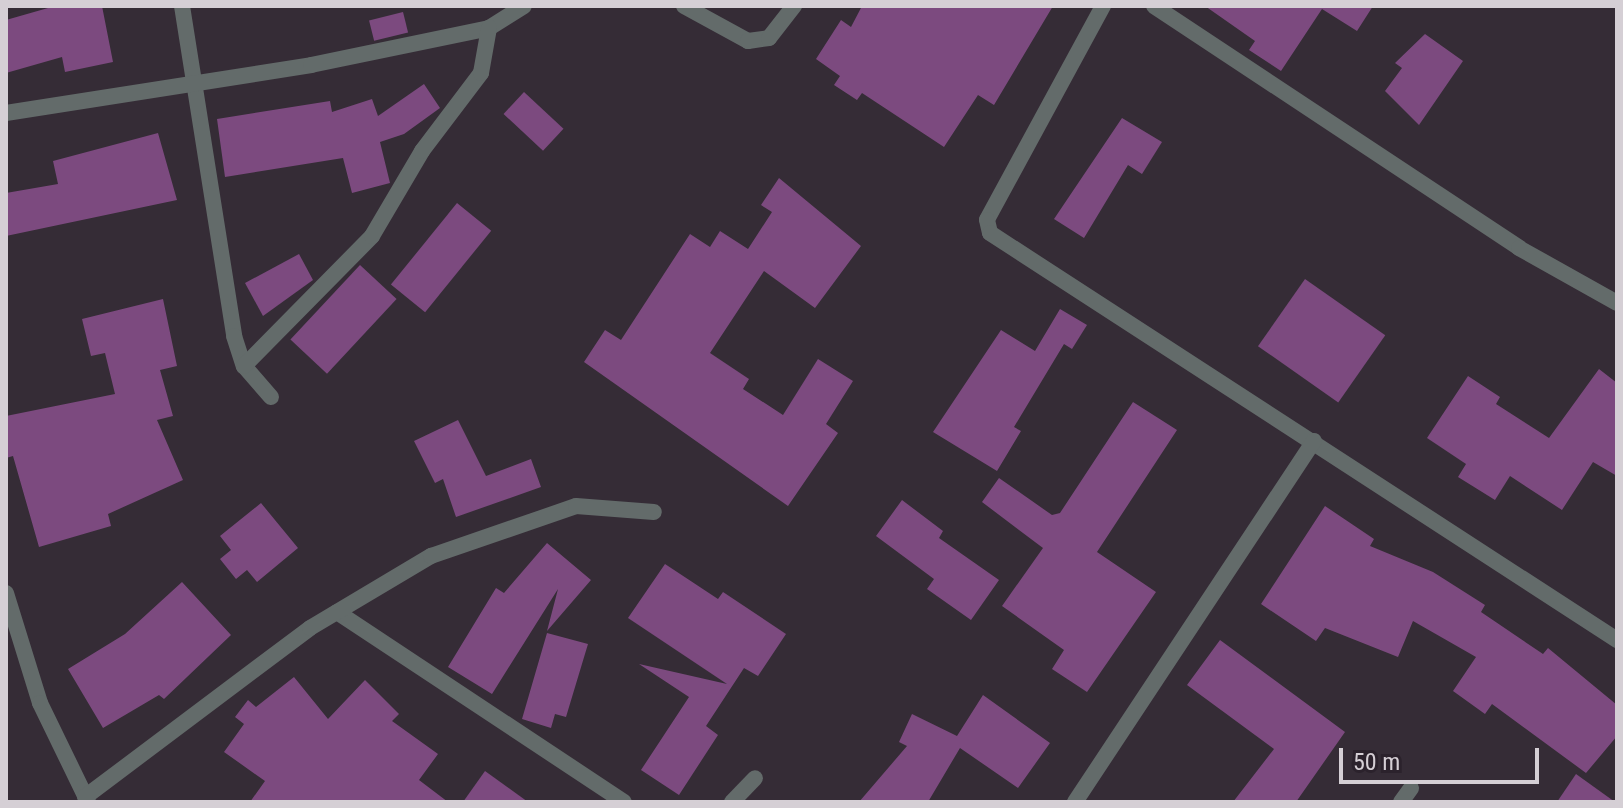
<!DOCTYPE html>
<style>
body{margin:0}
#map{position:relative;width:1623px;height:808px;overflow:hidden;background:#352c36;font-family:"Roboto Condensed",sans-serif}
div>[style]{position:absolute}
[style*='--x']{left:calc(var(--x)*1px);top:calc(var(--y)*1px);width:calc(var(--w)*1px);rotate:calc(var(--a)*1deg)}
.building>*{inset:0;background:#7c4a7f;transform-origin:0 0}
.minor>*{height:16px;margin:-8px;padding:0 8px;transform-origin:8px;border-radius:8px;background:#636b6a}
span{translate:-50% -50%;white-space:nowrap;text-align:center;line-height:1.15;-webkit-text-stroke:6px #2b222c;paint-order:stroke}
.frame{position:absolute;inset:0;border:8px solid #d5cfd5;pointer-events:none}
.scale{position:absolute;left:1339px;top:748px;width:200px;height:36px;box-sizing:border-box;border:4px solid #d5cfd5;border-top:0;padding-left:10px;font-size:24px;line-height:28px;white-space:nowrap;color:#d5cfd5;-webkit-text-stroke:6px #2b222c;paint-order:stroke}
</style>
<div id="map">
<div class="building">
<i style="clip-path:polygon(55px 6px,102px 6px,113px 62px,65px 72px,62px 57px,6px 73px,6px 20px)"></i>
<i style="clip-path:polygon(862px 6px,1053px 6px,994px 105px,978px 95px,944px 147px,862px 93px,857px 100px,834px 85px,840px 76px,816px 59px,841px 20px,851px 27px)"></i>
<i style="clip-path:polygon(1205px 6px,1373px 6px,1357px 31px,1322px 9px,1281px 71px,1249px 50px,1255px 41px)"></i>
<i style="left:403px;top:12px;width:21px;height:35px;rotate:76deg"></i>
<i style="clip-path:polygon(1425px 34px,1463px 61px,1419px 125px,1385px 91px,1402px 68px,1395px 63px)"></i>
<i style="clip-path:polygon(424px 84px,440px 108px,404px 134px,380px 142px,390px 183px,352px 193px,343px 158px,225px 177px,217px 119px,330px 101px,332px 112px,372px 99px,378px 116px)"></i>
<i style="left:524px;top:92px;width:54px;height:30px;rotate:43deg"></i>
<i style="clip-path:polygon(1122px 118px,1162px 142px,1142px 174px,1128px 165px,1084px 238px,1054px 219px)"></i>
<i style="clip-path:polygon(158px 133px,177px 200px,6px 236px,6px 193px,58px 184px,53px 161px)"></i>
<i style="clip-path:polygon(779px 178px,861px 246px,815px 308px,764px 271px,710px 353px,749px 379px,743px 389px,783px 415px,818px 359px,853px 381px,826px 424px,838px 433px,788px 506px,584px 362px,605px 330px,621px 340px,690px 234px,710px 247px,720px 231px,748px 249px,772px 212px,761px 205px)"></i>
<i style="left:457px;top:203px;width:44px;height:105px;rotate:39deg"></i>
<i style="clip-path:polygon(299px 254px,313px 280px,263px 316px,245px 283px)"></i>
<i style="left:360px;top:265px;width:50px;height:102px;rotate:43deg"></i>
<i style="left:1305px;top:279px;width:98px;height:82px;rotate:35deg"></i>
<i style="clip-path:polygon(163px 299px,177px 366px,160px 370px,173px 416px,157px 420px,183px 480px,108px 514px,111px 526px,39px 547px,13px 456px,6px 458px,6px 416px,115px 394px,105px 353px,91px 356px,82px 319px)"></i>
<i style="clip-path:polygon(1060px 309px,1087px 325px,1072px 349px,1064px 344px,1014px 427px,1021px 431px,997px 471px,933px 432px,1001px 330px,1035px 351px)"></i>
<i style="clip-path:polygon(1599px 369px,1617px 383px,1617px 476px,1593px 462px,1562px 510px,1510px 476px,1495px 500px,1458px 477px,1466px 464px,1427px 438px,1468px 376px,1500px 397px,1496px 404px,1549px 438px)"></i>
<i style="clip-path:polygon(1133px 402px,1177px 430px,1097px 552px,1156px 592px,1087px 692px,1052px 669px,1064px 650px,1002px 606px,1043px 548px,982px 502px,999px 478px,1052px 515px,1060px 513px)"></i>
<i style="clip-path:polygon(458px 420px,486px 476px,531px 459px,541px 487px,456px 517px,443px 479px,435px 483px,414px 441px)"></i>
<i style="clip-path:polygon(902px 500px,943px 531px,939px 538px,999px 580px,971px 620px,927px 589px,934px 579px,876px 536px)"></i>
<i style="clip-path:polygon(261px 503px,298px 548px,257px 582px,247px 570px,236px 579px,220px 559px,231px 550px,220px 536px)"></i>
<i style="clip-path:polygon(1325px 506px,1374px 539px,1370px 546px,1433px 572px,1485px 605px,1481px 612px,1543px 654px,1548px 648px,1617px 705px,1617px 736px,1586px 773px,1492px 704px,1485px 714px,1453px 691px,1476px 657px,1413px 621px,1398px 657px,1325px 628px,1316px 641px,1261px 604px)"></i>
<i style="clip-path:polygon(547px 543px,591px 580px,547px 631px,558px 589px,492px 694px,448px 667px,496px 588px,504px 593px)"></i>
<i style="clip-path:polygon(665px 564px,718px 599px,723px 592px,786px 634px,758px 676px,744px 668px,706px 726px,718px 735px,679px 795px,641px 770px,689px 697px,639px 664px,727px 684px,628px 618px)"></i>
<i style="clip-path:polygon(182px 582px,231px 635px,164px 699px,159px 695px,103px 728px,68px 669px,125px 634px)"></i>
<i style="clip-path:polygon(547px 633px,588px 644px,566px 717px,555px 714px,551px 728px,522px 719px)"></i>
<i style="clip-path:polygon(1220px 640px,1345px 732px,1296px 802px,1233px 802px,1274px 749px,1187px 685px)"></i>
<i style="clip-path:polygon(294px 677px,328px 719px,365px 680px,399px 714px,392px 721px,438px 754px,419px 780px,448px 802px,250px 802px,265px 781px,224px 752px,244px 724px,235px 717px,248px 700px,256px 707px)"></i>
<i style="clip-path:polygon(983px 695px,1050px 743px,1018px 788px,960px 748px,928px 802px,859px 802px,907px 746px,899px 742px,912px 714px,957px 736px)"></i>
<i style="clip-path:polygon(485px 771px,528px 802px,463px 802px)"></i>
<i style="clip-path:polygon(1576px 774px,1615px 802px,1557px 802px)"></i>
</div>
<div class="minor">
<i style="--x:182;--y:6;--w:334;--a:81"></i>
<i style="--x:234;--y:336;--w:32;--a:72"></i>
<i style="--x:244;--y:366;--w:41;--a:48.9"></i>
<i style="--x:684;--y:6;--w:73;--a:28.7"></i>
<i style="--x:748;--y:41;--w:21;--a:-8"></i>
<i style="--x:769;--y:38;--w:41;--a:-52"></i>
<i style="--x:1103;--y:6;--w:243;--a:118.5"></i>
<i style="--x:987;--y:220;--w:13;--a:77"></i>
<i style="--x:990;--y:233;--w:748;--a:32.99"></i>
<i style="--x:1154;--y:6;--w:438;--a:33.5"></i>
<i style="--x:1519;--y:248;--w:112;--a:29.3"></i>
<i style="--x:6;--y:113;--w:309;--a:-8.9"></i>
<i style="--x:311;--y:65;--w:182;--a:-11.7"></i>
<i style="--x:489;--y:28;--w:41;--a:-32.2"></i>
<i style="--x:244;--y:366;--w:182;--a:-45.4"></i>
<i style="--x:372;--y:236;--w:99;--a:-59.5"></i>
<i style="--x:422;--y:151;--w:98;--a:-52.9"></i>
<i style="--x:481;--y:73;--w:46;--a:-79.9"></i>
<i style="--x:6;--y:593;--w:115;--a:72.8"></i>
<i style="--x:40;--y:703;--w:110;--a:64.1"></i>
<i style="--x:337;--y:612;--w:344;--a:33.5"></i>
<i style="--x:85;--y:797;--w:281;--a:-36.9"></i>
<i style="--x:310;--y:628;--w:141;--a:-30.8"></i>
<i style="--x:431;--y:556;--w:153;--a:-19"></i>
<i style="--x:576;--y:506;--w:78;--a:4.4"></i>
<i style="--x:732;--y:802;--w:33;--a:-46"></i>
<i style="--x:1075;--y:802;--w:433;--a:-56.5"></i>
<i style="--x:1401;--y:802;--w:17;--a:-54"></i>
</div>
<div class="frame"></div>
<div class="scale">50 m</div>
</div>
